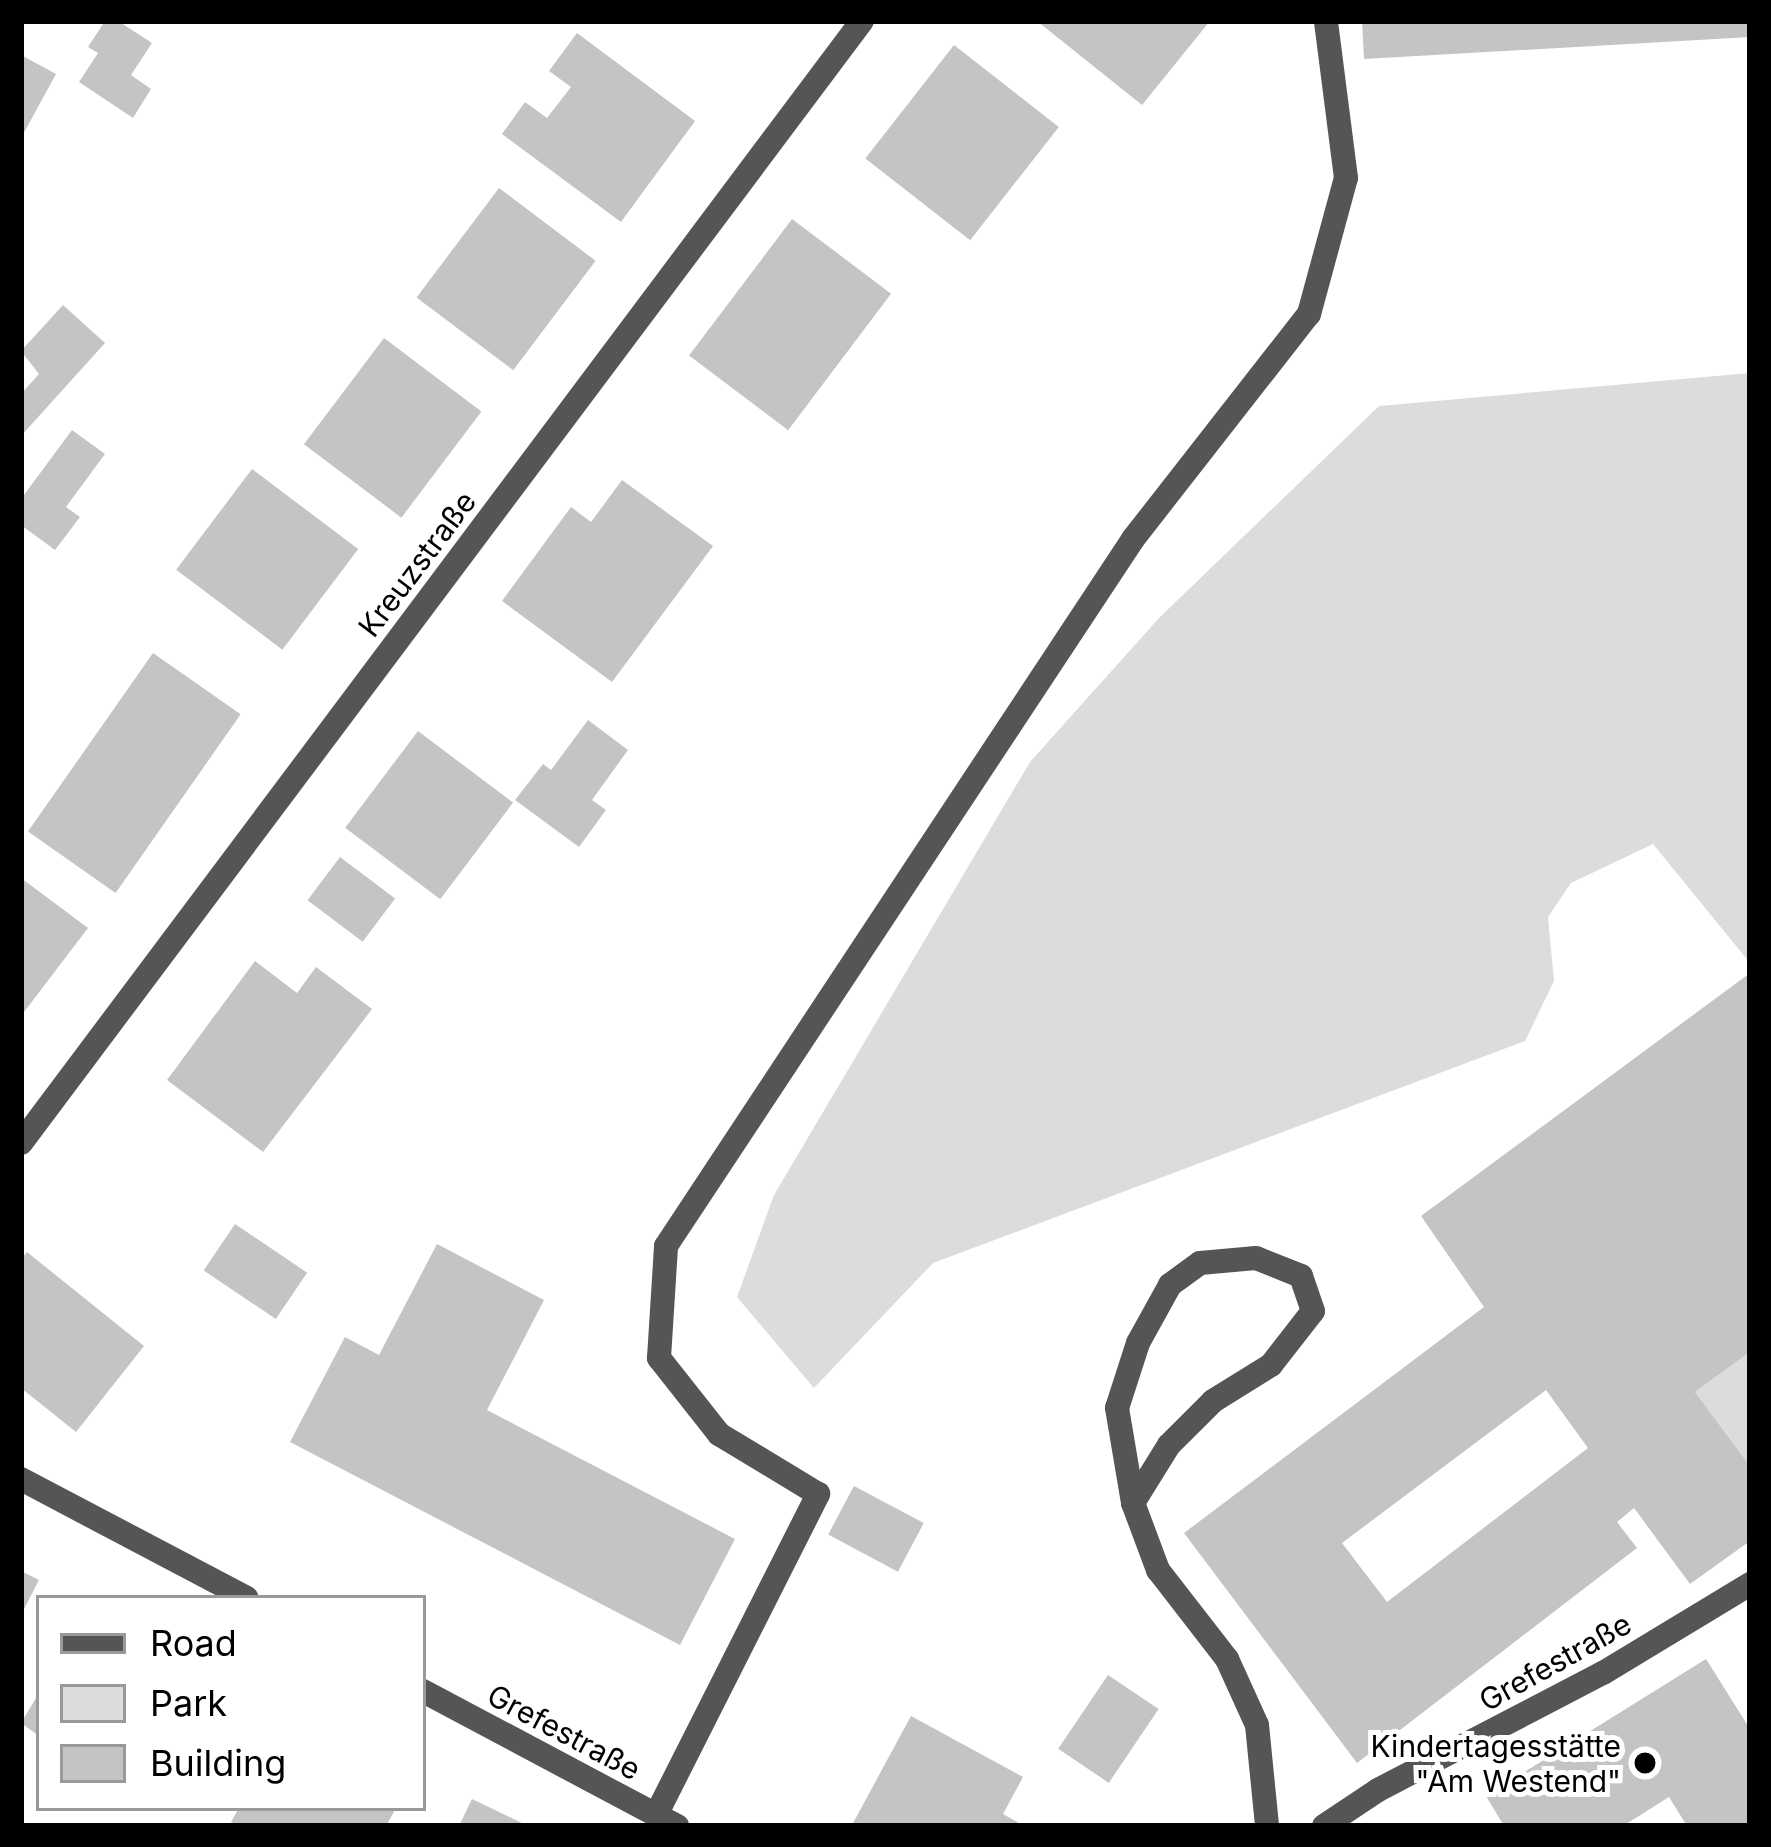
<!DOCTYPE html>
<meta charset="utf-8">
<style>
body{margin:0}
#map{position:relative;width:1771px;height:1847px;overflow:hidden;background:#fff;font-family:Inter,sans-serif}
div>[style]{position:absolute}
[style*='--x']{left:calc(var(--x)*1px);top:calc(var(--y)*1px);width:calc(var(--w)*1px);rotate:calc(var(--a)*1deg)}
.green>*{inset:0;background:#dcdcdc}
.building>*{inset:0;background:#c4c4c4;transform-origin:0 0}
.lane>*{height:24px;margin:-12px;padding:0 12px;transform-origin:12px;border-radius:12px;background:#555}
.street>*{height:24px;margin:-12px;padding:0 12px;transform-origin:12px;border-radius:12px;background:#555}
.dots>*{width:33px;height:33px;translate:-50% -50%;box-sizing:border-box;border:6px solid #fff;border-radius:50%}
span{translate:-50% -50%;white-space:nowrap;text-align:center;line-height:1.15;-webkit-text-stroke:10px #fff;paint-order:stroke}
.street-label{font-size:30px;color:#000}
.poi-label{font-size:30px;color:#000}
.right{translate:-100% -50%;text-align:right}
.frame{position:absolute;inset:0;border:24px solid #000;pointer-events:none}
.legend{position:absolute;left:36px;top:1595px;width:390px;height:216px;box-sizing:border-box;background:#fff;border:3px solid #999;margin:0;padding:15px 21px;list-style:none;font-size:36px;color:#000}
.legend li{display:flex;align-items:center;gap:24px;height:60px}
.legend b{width:60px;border:3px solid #999}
</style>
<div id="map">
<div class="green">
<i style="clip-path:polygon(1750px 373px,1750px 963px,1653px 844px,1571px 883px,1548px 917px,1554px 981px,1525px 1041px,933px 1263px,814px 1388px,737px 1297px,774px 1195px,1030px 762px,1159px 618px,1379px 406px)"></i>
<i style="clip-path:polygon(1750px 1352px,1750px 1466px,1695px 1392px)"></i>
</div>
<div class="building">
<i style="clip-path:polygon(105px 21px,118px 21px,152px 43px,131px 75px,151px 89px,133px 118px,79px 82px,98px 53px,88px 47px)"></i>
<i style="clip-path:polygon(1037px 21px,1210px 21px,1142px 105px)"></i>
<i style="clip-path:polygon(1362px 21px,1750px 21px,1750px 37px,1364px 59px)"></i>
<i style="clip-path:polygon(577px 33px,695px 121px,621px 222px,502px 134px,525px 102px,547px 118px,571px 87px,549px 71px)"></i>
<i style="left:954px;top:45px;width:133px;height:144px;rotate:38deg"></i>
<i style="clip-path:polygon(21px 55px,56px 74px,21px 138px)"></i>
<i style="left:499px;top:188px;width:121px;height:137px;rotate:37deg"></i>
<i style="left:792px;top:219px;width:124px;height:171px;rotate:37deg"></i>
<i style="clip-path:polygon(63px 305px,105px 343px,21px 436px,21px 394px,39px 374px,21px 351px)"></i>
<i style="left:384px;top:338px;width:122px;height:133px;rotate:37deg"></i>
<i style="clip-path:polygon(72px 430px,105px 454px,66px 507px,80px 517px,55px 550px,21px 525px,21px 499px)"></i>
<i style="left:252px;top:469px;width:133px;height:126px;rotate:37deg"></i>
<i style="clip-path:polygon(622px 480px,713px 546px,612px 682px,502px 601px,571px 507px,591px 522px)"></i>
<i style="left:153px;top:653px;width:107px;height:218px;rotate:35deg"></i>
<i style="clip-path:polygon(588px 720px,628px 750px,592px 800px,606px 810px,579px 847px,515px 800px,543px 764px,551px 770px)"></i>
<i style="left:418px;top:731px;width:119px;height:121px;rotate:37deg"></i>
<i style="left:340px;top:857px;width:69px;height:54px;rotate:37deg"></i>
<i style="clip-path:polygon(21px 878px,88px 928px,21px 1016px)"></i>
<i style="clip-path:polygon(255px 961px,297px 993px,316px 967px,372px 1009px,263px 1152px,167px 1080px)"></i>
<i style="clip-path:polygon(evenodd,1750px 973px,1750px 1352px,1695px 1392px,1750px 1466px,1750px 1541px,1690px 1584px,1634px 1508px,1617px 1522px,1637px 1548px,1357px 1763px,1184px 1533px,1484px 1307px,1421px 1216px,1750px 973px,1546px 1390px,1588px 1448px,1387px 1602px,1342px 1543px,1546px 1390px)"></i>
<i style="left:235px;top:1224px;width:87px;height:56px;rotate:34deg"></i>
<i style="clip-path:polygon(437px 1244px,544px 1300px,487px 1410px,735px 1539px,680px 1645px,290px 1442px,345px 1337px,379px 1355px)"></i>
<i style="clip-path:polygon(27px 1252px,144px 1346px,76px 1432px,21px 1388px,21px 1259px)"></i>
<i style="left:854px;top:1486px;width:79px;height:55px;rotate:28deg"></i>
<i style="clip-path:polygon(21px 1571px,39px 1580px,21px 1615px)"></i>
<i style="clip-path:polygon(1706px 1659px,1750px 1729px,1750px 1826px,1687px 1826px,1669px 1797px,1623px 1826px,1504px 1826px,1486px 1796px)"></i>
<i style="left:1108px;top:1675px;width:61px;height:89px;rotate:34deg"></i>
<i style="clip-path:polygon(39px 1693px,39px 1736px,21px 1723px)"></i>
<i style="clip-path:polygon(911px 1716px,1023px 1777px,1003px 1814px,1024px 1826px,852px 1825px)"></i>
<i style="clip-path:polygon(472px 1799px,528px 1826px,459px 1826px)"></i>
<i style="clip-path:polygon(239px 1808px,396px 1808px,386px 1826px,238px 1826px,231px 1822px)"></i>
</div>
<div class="lane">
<i style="--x:1133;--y:1503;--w:68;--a:-58.2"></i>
<i style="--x:1169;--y:1445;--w:62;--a:-45"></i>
<i style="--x:1213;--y:1401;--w:68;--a:-31.8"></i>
<i style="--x:1271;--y:1365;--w:68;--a:-52.1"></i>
<i style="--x:1313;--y:1311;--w:37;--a:-109"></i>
<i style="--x:1301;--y:1276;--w:48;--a:-158.2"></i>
<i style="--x:1256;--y:1258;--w:56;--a:174.9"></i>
<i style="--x:1200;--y:1263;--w:37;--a:144"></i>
<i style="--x:1170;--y:1285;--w:66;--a:118.9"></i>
<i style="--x:1138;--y:1343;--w:68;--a:107.9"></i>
<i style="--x:1117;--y:1408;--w:96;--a:80.4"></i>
<i style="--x:1133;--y:1503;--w:72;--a:69.5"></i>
<i style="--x:1158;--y:1570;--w:113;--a:52.2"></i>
<i style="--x:1227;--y:1659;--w:72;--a:65.6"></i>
<i style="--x:1257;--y:1725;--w:101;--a:84.3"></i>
<i style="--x:656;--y:1815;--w:360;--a:-63.2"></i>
<i style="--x:818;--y:1494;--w:116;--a:-148.8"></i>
<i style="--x:719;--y:1434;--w:97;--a:-128.3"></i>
<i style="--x:659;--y:1358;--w:112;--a:-86.4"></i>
<i style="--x:666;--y:1246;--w:847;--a:-56.55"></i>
<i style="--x:1133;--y:539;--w:286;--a:-52"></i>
<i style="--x:1309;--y:314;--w:141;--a:-74.8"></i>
<i style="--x:1346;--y:178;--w:158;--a:-97.3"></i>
</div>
<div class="street">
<i style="--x:21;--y:1143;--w:1402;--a:-53.15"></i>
<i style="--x:21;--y:1479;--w:255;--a:27.8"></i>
<i style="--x:423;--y:1691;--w:288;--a:28"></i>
<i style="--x:1324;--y:1826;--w:65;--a:-33.7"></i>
<i style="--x:1378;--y:1790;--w:254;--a:-27.5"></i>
<i style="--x:1603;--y:1673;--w:172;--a:-31.2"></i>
</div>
<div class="dots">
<i style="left:1645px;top:1763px;background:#000"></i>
</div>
<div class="street-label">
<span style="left:417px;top:564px;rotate:-53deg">Kreuzstraße</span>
<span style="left:1555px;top:1662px;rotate:-29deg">Grefestraße</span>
<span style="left:564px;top:1732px;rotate:28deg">Grefestraße</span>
</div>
<div class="poi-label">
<span class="right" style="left:1621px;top:1763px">Kindertagesstätte<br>"Am Westend"</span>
</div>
<div class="frame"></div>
<ul class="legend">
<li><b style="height:15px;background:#555"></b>Road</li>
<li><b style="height:33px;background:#dcdcdc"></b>Park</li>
<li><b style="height:33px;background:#c4c4c4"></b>Building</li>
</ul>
</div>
